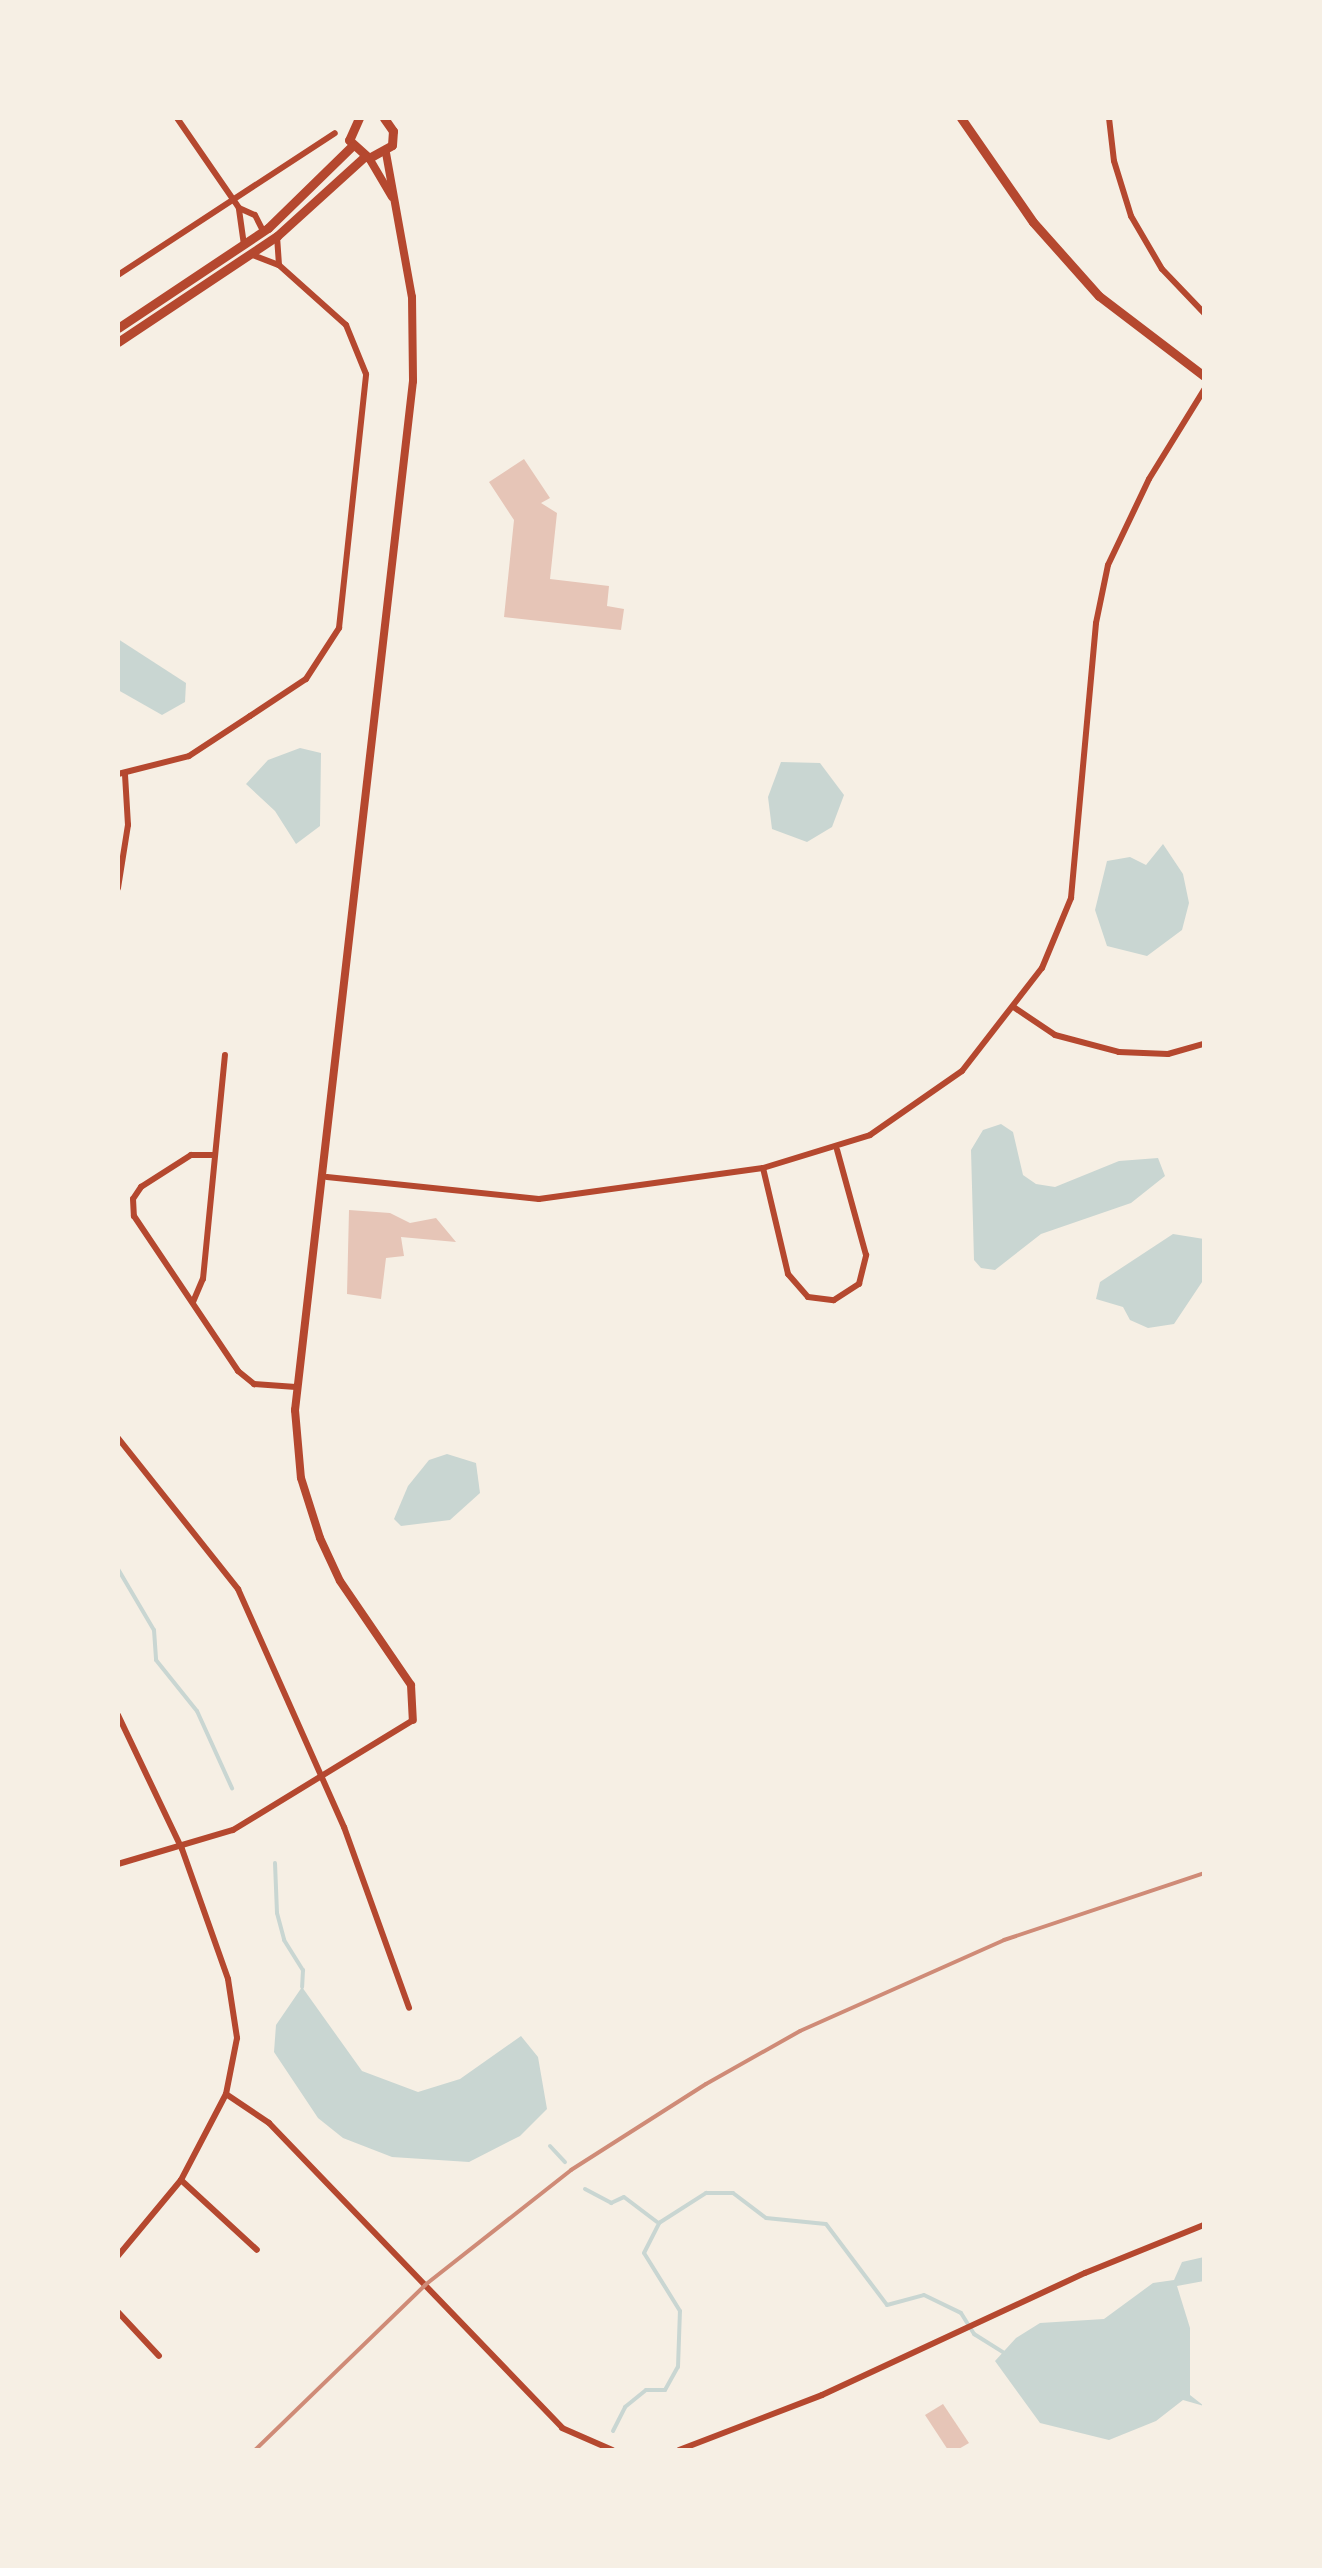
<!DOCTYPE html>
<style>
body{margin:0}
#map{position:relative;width:1322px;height:2568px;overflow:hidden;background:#f6efe4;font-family:Commissioner,sans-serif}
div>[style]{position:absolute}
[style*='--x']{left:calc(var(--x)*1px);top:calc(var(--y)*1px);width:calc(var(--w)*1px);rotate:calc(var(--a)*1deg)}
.water>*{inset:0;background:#c9d6d2}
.stream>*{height:4px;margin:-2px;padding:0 2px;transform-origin:2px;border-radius:2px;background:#c9d6d2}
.building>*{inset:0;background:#e6c5b7}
.minor>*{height:6px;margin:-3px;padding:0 3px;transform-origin:3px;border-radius:3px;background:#b5482f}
.tertiary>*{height:8px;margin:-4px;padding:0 4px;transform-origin:4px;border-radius:4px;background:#b5482f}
.secondary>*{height:9px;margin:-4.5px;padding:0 4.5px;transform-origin:4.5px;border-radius:4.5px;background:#b5482f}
.rail>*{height:4px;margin:-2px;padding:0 2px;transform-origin:2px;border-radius:2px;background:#cf8b77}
span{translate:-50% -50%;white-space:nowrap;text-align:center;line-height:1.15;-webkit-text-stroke:10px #f6efe4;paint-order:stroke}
.frame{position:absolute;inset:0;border:120px solid #f6efe4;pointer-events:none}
</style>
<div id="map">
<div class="water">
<i style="clip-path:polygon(118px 639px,186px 683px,185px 702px,162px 715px,118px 690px)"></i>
<i style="clip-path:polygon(300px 748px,321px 753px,320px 826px,296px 844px,275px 811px,246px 784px,268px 760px)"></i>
<i style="clip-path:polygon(781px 762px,820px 763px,844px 795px,832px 827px,807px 842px,772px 829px,768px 797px)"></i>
<i style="clip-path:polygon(1163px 844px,1183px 874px,1189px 903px,1182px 930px,1147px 956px,1107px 946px,1095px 910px,1107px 861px,1130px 857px,1146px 865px)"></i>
<i style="clip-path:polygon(1001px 1124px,1013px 1132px,1023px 1175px,1036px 1184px,1055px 1187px,1119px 1161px,1158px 1158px,1165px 1176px,1131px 1203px,1041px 1234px,995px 1270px,981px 1268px,974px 1260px,971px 1150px,983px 1130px)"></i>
<i style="clip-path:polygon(1173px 1234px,1204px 1239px,1204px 1279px,1174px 1324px,1148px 1328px,1130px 1320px,1123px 1307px,1096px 1299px,1100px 1282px)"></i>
<i style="clip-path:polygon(447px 1454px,476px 1463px,480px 1493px,450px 1520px,401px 1526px,394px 1519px,408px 1486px,429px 1460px)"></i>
<i style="clip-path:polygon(302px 1987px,362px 2071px,418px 2092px,460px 2079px,521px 2036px,538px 2057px,547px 2109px,520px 2136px,469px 2162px,392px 2157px,343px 2138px,318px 2118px,274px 2052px,276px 2025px)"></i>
<i style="clip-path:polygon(1204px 2257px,1204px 2281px,1177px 2286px,1190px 2328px,1190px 2395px,1204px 2406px,1183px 2400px,1156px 2421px,1109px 2440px,1040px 2423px,995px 2361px,1016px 2338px,1040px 2323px,1104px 2319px,1153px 2283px,1174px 2280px,1182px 2262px)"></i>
</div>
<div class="stream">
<i style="--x:118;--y:1569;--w:71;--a:59.5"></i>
<i style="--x:154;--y:1630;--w:30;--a:86"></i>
<i style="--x:156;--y:1660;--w:65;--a:51.2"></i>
<i style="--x:197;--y:1711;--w:85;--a:65.6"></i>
<i style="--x:275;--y:1863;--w:50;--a:87.7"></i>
<i style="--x:277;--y:1913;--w:28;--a:75"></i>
<i style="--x:284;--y:1940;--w:36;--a:58"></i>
<i style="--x:303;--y:1970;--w:17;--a:93"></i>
<i style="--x:550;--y:2146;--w:22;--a:47"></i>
<i style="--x:585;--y:2189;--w:30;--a:28"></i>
<i style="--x:611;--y:2203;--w:14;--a:-25"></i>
<i style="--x:624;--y:2197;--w:41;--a:37.1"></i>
<i style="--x:613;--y:2431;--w:27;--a:-63"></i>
<i style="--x:625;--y:2407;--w:27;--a:-39"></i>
<i style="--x:646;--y:2390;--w:19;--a:0"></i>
<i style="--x:665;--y:2390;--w:26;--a:-61"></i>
<i style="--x:678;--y:2367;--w:56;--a:-88"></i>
<i style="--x:680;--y:2311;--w:68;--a:-121.8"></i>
<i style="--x:644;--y:2253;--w:34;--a:-63"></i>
<i style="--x:659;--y:2223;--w:56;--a:-32.6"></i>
<i style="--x:706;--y:2193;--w:27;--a:0"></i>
<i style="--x:733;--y:2193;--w:41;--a:37.1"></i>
<i style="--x:766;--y:2218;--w:60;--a:5.7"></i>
<i style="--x:826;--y:2224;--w:101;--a:53"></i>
<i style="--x:887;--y:2305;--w:38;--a:-15"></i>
<i style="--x:924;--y:2295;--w:41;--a:25.9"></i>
<i style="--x:961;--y:2313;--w:25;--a:58"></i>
<i style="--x:974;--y:2334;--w:36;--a:32"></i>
</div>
<div class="building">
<i style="clip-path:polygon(524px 459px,550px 498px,541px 503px,557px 513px,550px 579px,609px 586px,607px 606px,624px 609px,621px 630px,504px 617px,514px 520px,489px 482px)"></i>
<i style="clip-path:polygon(349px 1210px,390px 1213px,410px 1223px,436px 1218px,456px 1242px,401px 1237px,404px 1256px,386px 1258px,381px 1299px,347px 1294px)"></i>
<i style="clip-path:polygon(943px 2404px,969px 2443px,957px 2450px,948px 2450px,925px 2415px)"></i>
</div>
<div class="minor">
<i style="--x:177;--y:118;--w:109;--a:55.4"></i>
<i style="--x:1109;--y:118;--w:43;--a:83.4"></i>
<i style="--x:1114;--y:161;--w:58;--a:72.8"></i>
<i style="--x:1131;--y:216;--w:61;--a:59.7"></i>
<i style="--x:1162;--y:269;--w:61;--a:46.3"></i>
<i style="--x:244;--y:245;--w:37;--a:-98"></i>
<i style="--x:239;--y:208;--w:17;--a:24"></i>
<i style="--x:255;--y:215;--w:18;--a:63"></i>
<i style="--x:250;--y:254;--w:31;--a:21"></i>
<i style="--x:279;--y:265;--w:29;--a:-94"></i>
<i style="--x:118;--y:275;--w:259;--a:-33.2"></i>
<i style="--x:118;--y:774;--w:73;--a:-14.2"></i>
<i style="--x:189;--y:756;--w:73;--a:-33.3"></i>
<i style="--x:250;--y:716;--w:67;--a:-33.5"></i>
<i style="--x:306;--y:679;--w:61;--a:-57.1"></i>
<i style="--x:339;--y:628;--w:255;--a:-83.9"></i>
<i style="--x:366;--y:374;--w:53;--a:-112.2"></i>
<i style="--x:346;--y:325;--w:90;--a:-138.2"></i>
<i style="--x:118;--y:888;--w:64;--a:-81"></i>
<i style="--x:128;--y:825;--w:50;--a:-93.4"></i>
<i style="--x:1015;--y:1008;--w:48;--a:34"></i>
<i style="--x:1055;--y:1035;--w:66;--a:14.9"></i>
<i style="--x:1119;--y:1052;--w:49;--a:2.3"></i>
<i style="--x:1168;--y:1054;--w:37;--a:-16"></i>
<i style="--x:214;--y:1155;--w:23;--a:180"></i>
<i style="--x:191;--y:1155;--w:59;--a:147.4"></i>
<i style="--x:141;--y:1187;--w:14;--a:124"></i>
<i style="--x:133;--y:1199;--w:17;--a:87"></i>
<i style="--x:134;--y:1216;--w:187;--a:56.1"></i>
<i style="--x:238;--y:1371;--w:21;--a:39"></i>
<i style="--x:254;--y:1384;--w:42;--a:4.1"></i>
<i style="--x:763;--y:1168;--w:109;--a:76.7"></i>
<i style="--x:788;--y:1274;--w:30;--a:49"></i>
<i style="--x:808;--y:1297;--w:26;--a:7"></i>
<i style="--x:834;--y:1300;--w:30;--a:-33"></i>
<i style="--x:859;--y:1284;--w:30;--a:-76"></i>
<i style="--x:866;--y:1255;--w:109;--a:-105.4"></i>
<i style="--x:327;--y:1177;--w:213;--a:5.9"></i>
<i style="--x:539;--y:1199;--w:226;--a:-7.9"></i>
<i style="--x:763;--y:1168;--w:112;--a:-17.1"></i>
<i style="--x:870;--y:1135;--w:112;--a:-34.8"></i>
<i style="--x:962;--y:1071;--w:130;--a:-52.2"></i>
<i style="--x:1042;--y:968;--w:76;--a:-67.5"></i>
<i style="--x:1071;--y:898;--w:276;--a:-84.8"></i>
<i style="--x:1096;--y:623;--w:59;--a:-78.3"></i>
<i style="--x:1108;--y:565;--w:95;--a:-64.5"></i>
<i style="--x:1149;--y:479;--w:105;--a:-58.3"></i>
<i style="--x:193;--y:1302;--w:25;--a:-67"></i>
<i style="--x:203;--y:1279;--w:225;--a:-84.4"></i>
<i style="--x:118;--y:1438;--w:193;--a:51.5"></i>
<i style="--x:238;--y:1589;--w:261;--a:66"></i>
<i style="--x:344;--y:1827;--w:192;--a:70.2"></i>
<i style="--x:118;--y:1715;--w:148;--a:64.5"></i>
<i style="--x:182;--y:1849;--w:138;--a:70.5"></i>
<i style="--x:228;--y:1979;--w:60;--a:81.3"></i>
<i style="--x:237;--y:2038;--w:57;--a:101.1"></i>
<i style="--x:226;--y:2094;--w:97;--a:117.6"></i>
<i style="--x:181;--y:2180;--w:99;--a:129.7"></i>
<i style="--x:118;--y:1864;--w:120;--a:-16.5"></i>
<i style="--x:233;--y:1830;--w:211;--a:-31.4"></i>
<i style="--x:226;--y:2094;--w:52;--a:34"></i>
<i style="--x:269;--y:2123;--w:423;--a:46.1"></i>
<i style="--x:562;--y:2428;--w:55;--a:23.7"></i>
<i style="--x:181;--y:2180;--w:103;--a:42.6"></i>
<i style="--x:118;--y:2312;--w:60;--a:47"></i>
<i style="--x:679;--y:2450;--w:153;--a:-21"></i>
<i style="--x:822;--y:2395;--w:290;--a:-24.9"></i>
<i style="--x:1085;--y:2273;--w:128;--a:-22"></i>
</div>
<div class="tertiary">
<i style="--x:386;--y:153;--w:146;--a:79.8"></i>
<i style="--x:412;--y:297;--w:84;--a:89.3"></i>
<i style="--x:413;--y:381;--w:1036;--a:96.54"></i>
<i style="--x:295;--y:1410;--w:68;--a:85"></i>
<i style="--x:301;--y:1478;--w:63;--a:72.4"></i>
<i style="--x:320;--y:1538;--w:47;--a:65.1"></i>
<i style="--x:340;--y:1581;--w:126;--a:55.7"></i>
<i style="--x:411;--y:1685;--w:35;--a:87"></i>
<i style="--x:369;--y:158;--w:45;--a:59.5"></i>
</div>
<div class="secondary">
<i style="--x:359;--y:118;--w:24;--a:114"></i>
<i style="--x:349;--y:140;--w:27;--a:42"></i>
<i style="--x:369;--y:158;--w:26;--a:-29"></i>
<i style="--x:392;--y:145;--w:14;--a:-86"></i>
<i style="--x:393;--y:131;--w:16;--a:-125"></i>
<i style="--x:961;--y:118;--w:126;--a:55.3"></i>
<i style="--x:1033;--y:222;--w:99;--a:48.3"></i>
<i style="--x:1099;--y:296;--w:132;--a:37.3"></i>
<i style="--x:118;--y:328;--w:180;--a:-33.7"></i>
<i style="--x:268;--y:228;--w:117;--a:-44.3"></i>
<i style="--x:118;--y:342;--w:191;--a:-33.7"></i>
<i style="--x:277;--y:236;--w:118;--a:-42.2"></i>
</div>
<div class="rail">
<i style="--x:255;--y:2450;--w:237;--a:-44.1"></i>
<i style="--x:425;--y:2285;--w:186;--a:-38.2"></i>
<i style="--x:571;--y:2170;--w:160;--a:-32.5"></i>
<i style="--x:706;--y:2084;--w:108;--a:-29.4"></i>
<i style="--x:800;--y:2031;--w:223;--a:-24"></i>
<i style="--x:1004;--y:1940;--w:211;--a:-18.5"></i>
</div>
<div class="frame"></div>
</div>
